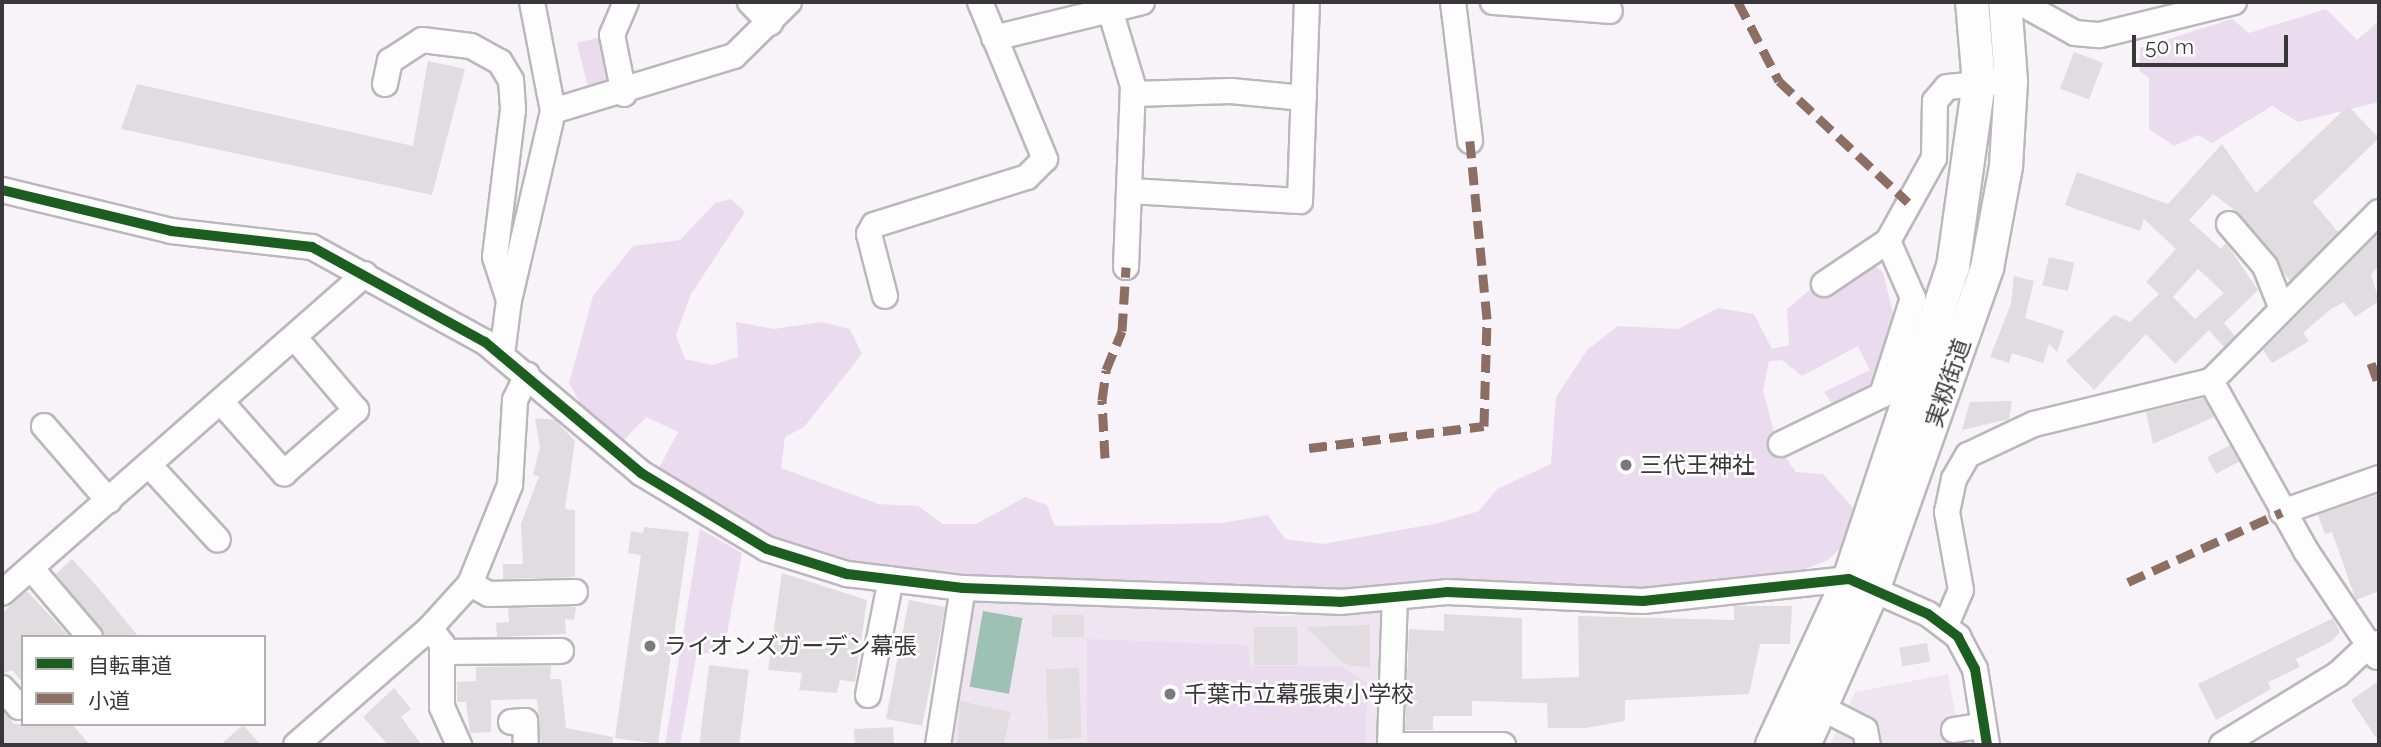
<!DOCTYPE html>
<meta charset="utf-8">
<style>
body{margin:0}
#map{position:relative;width:2381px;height:747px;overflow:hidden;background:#f8f3f8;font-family:Raleway,"Noto Sans JP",sans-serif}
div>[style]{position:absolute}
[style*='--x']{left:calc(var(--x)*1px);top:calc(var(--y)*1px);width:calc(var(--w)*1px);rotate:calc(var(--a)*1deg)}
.built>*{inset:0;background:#efe5f1}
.green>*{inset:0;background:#ebdbef}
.water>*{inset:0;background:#9dc1b5;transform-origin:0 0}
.building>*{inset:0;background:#e0dce0;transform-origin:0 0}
.roads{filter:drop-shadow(2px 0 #bbb7bc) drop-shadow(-2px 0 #bbb7bc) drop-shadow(0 2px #bbb7bc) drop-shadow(0 -2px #bbb7bc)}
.minor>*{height:24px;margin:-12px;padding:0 12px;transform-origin:12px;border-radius:12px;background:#fefdfe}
.major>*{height:32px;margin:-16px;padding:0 16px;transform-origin:16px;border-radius:16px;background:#fefdfe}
.quiet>*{height:9px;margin-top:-4.5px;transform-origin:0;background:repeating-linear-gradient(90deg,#8d6e63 0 18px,transparent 0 27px)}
.cycleway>*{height:10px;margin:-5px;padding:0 5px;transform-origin:5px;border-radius:5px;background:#1b5e20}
.dots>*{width:19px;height:19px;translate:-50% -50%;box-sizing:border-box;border:4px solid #fff;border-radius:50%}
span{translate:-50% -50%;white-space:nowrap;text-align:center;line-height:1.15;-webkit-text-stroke:5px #fff;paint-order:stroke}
.street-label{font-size:23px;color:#3a373b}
.poi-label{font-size:23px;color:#3a373b}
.left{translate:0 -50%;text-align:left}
.frame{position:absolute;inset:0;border:4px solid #3a373b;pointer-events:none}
.legend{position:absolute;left:21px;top:635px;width:245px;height:91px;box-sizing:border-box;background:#fff;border:2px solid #b0afb1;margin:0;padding:9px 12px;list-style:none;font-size:21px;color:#3a373b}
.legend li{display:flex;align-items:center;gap:14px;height:35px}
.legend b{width:35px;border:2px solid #b0afb1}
.scale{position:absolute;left:2132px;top:35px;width:156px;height:32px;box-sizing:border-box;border:4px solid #3a373b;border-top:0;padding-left:9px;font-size:21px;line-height:24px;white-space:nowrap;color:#3a373b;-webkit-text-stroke:5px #fff;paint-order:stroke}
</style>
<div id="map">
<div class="built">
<i style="clip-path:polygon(971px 601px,1177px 605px,1281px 616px,1382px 612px,1384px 745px,947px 745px)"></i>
<i style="clip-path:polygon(1948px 674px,1961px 745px,1830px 745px,1855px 692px)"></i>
</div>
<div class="green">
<i style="clip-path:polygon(2326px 9px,2357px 40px,2379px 21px,2379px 102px,2298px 122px,2272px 106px,2212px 143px,2198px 135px,2174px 146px,2149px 129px,2149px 78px,2139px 71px,2140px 48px,2232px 19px,2249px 33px)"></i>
<i style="clip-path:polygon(605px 36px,615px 84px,590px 96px,577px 43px)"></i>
<i style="clip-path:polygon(731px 199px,745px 212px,691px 294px,676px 335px,685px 359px,712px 365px,738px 357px,736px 322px,774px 329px,822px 322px,850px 329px,862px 354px,804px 427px,785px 437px,781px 468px,878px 504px,918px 506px,943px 524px,976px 524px,1025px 497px,1047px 505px,1055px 526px,1223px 523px,1268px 515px,1285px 539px,1323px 544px,1439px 523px,1479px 511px,1497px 489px,1551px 464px,1556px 397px,1587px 350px,1618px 326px,1678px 329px,1718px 308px,1754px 314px,1772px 349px,1789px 345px,1787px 309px,1829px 274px,1866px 259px,1883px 272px,1894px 317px,1873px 384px,1835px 408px,1824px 392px,1870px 370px,1858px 346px,1802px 376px,1782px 360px,1769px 361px,1763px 390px,1778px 447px,1796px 472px,1823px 474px,1856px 511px,1848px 540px,1828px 560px,1738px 595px,1397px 602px,797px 569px,658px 470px,678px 432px,646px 417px,618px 446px,596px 432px,569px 383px,593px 296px,633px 246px,680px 240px,715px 203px)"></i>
<i style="clip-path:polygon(700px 529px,742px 553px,723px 655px,697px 652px,680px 745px,665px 745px)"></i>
<i style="clip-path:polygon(1087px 639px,1248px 645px,1251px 666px,1340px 666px,1367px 683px,1366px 745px,1087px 745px)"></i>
</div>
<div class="water">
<i style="left:983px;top:611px;width:40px;height:77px;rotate:10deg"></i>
</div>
<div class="building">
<i style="left:2074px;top:52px;width:31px;height:39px;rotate:21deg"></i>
<i style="clip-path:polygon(428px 61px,465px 69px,432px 195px,121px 129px,137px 84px,413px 146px)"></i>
<i style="clip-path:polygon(evenodd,2348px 106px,2379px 138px,2313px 202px,2338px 232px,2290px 281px,2240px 214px,2213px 194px,2189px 220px,2221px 249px,2226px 243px,2258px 290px,2224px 323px,2235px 336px,2224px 347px,2209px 330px,2175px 364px,2146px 334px,2094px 390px,2066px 361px,2114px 315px,2130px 322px,2159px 294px,2146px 282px,2176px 249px,2144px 219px,2140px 231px,2065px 205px,2077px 172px,2168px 204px,2222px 144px,2256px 193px,2348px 106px,2198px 269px,2224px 293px,2195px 319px,2173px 297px,2198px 269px)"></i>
<i style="clip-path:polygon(2379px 233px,2379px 266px,2371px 274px,2379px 301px,2355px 317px,2344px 302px,2331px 309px,2303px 333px,2309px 341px,2272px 363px,2263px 350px)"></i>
<i style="left:2049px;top:257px;width:26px;height:29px;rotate:13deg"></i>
<i style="clip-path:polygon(2014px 276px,2034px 281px,2025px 318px,2064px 331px,2057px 352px,2049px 344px,2043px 363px,2012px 353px,2009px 363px,1990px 357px,2011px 304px)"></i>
<i style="clip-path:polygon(2204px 398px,2214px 417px,2153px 444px,2146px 412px)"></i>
<i style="clip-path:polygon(2012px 401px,2009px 419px,1962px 430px,1970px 402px)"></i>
<i style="clip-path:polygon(535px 418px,555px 420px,575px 441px,565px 509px,575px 510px,575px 577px,503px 579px,503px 564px,523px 564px,521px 524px,539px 476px,533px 475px,540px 447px)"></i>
<i style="left:2230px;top:445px;width:19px;height:26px;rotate:62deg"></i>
<i style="clip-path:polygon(2379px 494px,2379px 591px,2356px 600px,2332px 532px,2325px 534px,2318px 515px)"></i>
<i style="clip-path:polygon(644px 527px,689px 532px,658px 744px,615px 738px,641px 555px,628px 553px,631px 531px,643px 533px)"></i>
<i style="clip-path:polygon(72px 559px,95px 584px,139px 637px,105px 637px,56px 574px)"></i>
<i style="clip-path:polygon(782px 573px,867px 600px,855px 682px,840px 680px,837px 693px,799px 690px,802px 673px,768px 670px)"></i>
<i style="clip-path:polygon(27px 591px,70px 637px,23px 637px,23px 683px,12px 670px,2px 674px,2px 613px)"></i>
<i style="left:909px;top:600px;width:37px;height:121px;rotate:11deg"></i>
<i style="clip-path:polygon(1734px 606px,1792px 606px,1790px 644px,1760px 644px,1749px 694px,1625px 700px,1625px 721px,1585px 728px,1548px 728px,1547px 703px,1472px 701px,1472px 716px,1433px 716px,1433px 730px,1405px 730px,1409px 629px,1444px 631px,1444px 614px,1522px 618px,1522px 679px,1579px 677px,1578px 616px,1734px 620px)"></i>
<i style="clip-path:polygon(576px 607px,574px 620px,565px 619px,566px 634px,497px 637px,496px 623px,509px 622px,508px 608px)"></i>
<i style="left:1052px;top:615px;width:32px;height:22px"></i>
<i style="clip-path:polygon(2333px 618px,2340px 632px,2332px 641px,2296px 659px,2300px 667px,2268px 682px,2271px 689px,2216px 720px,2198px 684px)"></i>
<i style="clip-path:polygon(1370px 625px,1370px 668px,1344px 664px,1306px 627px)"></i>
<i style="left:1254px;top:627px;width:43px;height:38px"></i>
<i style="left:1927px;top:643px;width:19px;height:28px;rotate:81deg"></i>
<i style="left:709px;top:665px;width:40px;height:81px;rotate:7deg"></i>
<i style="clip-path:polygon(551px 666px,550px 679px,561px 679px,566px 728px,613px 737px,612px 745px,541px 745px,537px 699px,491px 700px,491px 732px,470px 733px,466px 702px,457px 702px,457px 682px,476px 681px,476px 667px)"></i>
<i style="left:1079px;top:668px;width:70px;height:33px;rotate:88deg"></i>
<i style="clip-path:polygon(2379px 681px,2379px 742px,2351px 700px)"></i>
<i style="clip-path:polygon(394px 688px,411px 709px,401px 717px,422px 745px,388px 745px,363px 717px)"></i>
<i style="clip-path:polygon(960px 701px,1011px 712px,1003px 745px,957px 745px)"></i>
<i style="clip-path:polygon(2px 710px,14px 724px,72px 724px,90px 745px,2px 745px)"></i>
<i style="clip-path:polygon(243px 725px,261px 745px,220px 745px)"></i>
<i style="left:893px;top:727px;width:18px;height:39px;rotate:87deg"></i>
</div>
<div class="roads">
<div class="minor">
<i style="--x:750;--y:2;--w:29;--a:46"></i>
<i style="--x:1453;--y:2;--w:140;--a:83"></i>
<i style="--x:1493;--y:2;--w:117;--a:4.4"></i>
<i style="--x:2019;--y:2;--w:64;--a:29"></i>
<i style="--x:2075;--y:33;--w:25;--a:5"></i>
<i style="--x:2100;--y:35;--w:138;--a:-13.8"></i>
<i style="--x:994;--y:38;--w:119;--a:-13.6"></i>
<i style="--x:1110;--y:10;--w:9;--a:-111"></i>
<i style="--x:385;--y:84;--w:24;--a:-78"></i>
<i style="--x:390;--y:61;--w:38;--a:-33"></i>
<i style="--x:422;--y:40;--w:49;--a:7"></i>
<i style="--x:471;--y:46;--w:33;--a:29"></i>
<i style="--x:500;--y:62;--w:21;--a:59"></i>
<i style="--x:511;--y:80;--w:30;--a:86"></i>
<i style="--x:513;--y:110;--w:148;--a:97"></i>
<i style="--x:495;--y:257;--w:45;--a:72"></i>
<i style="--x:509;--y:300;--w:55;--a:97.3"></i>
<i style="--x:624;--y:94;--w:60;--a:-101.5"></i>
<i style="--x:612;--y:35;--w:36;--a:-67"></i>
<i style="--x:1133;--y:94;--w:98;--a:-1.8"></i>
<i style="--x:1231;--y:91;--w:73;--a:5.5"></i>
<i style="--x:553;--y:111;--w:189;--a:-16.9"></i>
<i style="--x:734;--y:56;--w:77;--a:-44.5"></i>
<i style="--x:2;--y:190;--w:174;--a:13.6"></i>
<i style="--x:171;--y:231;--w:142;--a:6.5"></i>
<i style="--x:312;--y:247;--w:197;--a:28.8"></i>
<i style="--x:485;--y:342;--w:204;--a:40"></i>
<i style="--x:641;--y:473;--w:147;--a:31.1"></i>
<i style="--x:767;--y:549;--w:84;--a:17.4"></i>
<i style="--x:847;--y:574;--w:117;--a:6.9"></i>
<i style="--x:963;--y:588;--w:377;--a:2.1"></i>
<i style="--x:1340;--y:602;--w:107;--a:-5.3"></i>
<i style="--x:1447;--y:592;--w:196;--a:2.6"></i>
<i style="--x:1643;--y:601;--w:207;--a:-6.1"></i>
<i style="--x:1849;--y:579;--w:86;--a:23.9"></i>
<i style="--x:1928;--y:614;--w:38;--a:37"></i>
<i style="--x:1958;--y:637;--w:36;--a:62"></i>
<i style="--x:1975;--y:669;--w:77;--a:81"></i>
<i style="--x:1130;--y:191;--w:170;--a:3.4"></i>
<i style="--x:1300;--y:201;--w:199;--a:-88"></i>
<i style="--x:2229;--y:224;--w:55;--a:49.4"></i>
<i style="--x:2265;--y:266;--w:46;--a:68.4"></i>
<i style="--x:1126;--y:267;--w:181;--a:-87.8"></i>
<i style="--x:1133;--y:86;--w:79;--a:-106.8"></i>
<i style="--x:1110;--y:10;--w:33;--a:-14"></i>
<i style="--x:1824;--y:284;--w:77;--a:-33.9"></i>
<i style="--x:510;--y:296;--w:190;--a:-76.9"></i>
<i style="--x:553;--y:111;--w:111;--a:-100.9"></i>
<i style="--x:885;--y:296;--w:64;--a:-104.5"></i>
<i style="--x:869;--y:234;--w:10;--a:-61"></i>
<i style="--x:874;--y:225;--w:160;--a:-17.4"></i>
<i style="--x:1027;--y:177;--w:25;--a:-45"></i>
<i style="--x:1045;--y:159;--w:170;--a:-112.5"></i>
<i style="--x:2211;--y:381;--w:195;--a:60.8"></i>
<i style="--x:2306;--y:551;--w:113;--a:56.2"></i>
<i style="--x:2369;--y:645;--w:10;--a:-11"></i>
<i style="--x:222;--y:403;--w:94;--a:48.5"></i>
<i style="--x:284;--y:473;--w:96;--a:-41.2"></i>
<i style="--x:356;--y:410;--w:94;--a:-130.3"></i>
<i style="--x:44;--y:426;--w:99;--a:49.1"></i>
<i style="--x:1781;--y:444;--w:112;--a:-25.9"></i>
<i style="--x:1882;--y:395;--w:102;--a:-72.3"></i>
<i style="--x:1913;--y:298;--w:62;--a:-113.7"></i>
<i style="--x:1888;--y:241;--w:95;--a:-61"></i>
<i style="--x:1934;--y:158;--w:57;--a:-89"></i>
<i style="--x:1935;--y:101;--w:18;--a:-49"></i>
<i style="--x:1947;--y:87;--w:50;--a:-5.7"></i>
<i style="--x:150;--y:466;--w:100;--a:47.4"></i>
<i style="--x:2282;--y:512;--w:103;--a:-19.3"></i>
<i style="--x:31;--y:568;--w:91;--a:49.5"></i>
<i style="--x:470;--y:584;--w:21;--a:28"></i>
<i style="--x:489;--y:594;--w:86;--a:-1.3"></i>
<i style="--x:2;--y:593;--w:483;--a:-41.3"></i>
<i style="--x:1946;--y:625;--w:38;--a:-67"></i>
<i style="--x:1961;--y:590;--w:79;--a:-100.2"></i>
<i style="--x:1947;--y:512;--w:34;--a:-78"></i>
<i style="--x:1954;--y:479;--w:28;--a:-60"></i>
<i style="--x:1968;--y:455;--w:73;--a:-25.2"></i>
<i style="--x:2034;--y:424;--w:182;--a:-13.7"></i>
<i style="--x:2211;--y:381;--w:238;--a:-45.2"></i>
<i style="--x:430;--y:628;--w:20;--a:53"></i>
<i style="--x:442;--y:644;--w:63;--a:90"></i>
<i style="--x:442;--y:707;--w:42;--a:65.9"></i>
<i style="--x:442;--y:652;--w:119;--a:-0.5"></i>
<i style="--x:2;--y:688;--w:25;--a:48"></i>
<i style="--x:19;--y:707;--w:5;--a:-37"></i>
<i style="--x:868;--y:695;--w:118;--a:-78.8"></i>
<i style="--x:1822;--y:708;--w:48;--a:27.1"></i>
<i style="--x:1865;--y:730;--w:15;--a:79"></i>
<i style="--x:511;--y:722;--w:14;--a:-4"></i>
<i style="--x:525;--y:721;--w:24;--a:88"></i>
<i style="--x:1954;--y:730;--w:30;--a:-9"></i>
<i style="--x:296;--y:745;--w:178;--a:-41.1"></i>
<i style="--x:430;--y:628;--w:59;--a:-47.7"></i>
<i style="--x:470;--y:584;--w:107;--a:-68"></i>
<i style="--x:510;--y:485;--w:85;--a:-86.6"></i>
<i style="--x:515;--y:400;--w:28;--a:-64"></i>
<i style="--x:938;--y:745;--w:159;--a:-81"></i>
<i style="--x:1390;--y:745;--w:147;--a:-88.1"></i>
<i style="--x:1402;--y:745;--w:101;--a:0"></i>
<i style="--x:2222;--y:745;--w:136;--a:-31.5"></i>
<i style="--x:2338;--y:674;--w:42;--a:-43.1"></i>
<i style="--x:2369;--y:645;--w:14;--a:56"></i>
</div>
<div class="major">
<i style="--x:1772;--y:745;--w:183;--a:-65.1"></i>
<i style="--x:1849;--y:579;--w:329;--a:-71.6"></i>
<i style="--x:1953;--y:267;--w:186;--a:-82"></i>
<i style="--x:1979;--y:83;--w:81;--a:-94.9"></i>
<i style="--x:1804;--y:745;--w:170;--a:-66"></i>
<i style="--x:1873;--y:590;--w:342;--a:-70.5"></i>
<i style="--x:1987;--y:268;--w:104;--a:-79.4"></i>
<i style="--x:2006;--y:166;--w:85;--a:-86.6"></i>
<i style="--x:2011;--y:81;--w:79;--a:-94.3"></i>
</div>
</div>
<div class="quiet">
<i style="--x:1738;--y:2;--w:89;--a:62.6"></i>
<i style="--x:1779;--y:81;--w:177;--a:43.2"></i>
<i style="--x:2371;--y:363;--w:23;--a:70"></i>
<i style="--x:1309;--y:448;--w:176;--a:-7.2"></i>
<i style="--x:1484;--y:426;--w:107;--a:-88.4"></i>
<i style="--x:1487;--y:319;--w:179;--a:-95.5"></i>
<i style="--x:1105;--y:458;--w:58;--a:-93"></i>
<i style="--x:1102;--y:400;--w:30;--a:-82"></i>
<i style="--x:1106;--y:370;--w:42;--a:-67.7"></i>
<i style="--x:1122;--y:331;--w:64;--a:-86.4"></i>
<i style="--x:2128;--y:582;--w:169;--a:-24.4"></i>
</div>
<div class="cycleway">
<i style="--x:2;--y:190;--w:174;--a:13.6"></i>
<i style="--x:171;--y:231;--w:142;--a:6.5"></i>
<i style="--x:312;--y:247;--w:197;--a:28.8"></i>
<i style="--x:485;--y:342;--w:204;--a:40"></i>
<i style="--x:641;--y:473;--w:147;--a:31.1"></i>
<i style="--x:767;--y:549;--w:84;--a:17.4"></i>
<i style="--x:847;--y:574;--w:117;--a:6.9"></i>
<i style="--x:963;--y:588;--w:377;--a:2.1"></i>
<i style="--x:1340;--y:602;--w:107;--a:-5.3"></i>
<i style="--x:1447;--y:592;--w:196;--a:2.6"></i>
<i style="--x:1643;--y:601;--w:207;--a:-6.1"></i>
<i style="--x:1849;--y:579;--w:86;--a:23.9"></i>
<i style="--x:1928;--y:614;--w:38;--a:37"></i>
<i style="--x:1958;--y:637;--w:36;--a:62"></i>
<i style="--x:1975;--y:669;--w:77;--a:81"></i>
</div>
<div class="dots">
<i style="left:1626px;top:465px;background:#7c797d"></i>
<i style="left:650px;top:646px;background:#7c797d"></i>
<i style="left:1170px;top:694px;background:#7c797d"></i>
</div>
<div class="street-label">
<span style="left:1948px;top:383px;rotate:-71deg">実籾街道</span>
</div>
<div class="poi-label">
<span class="left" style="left:1640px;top:465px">三代王神社</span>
<span class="left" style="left:664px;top:646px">ライオンズガーデン幕張</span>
<span class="left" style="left:1184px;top:694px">千葉市立幕張東小学校</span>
</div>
<div class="frame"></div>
<ul class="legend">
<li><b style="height:9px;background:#1b5e20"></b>自転車道</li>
<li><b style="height:9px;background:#8d6e63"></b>小道</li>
</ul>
<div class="scale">50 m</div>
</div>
